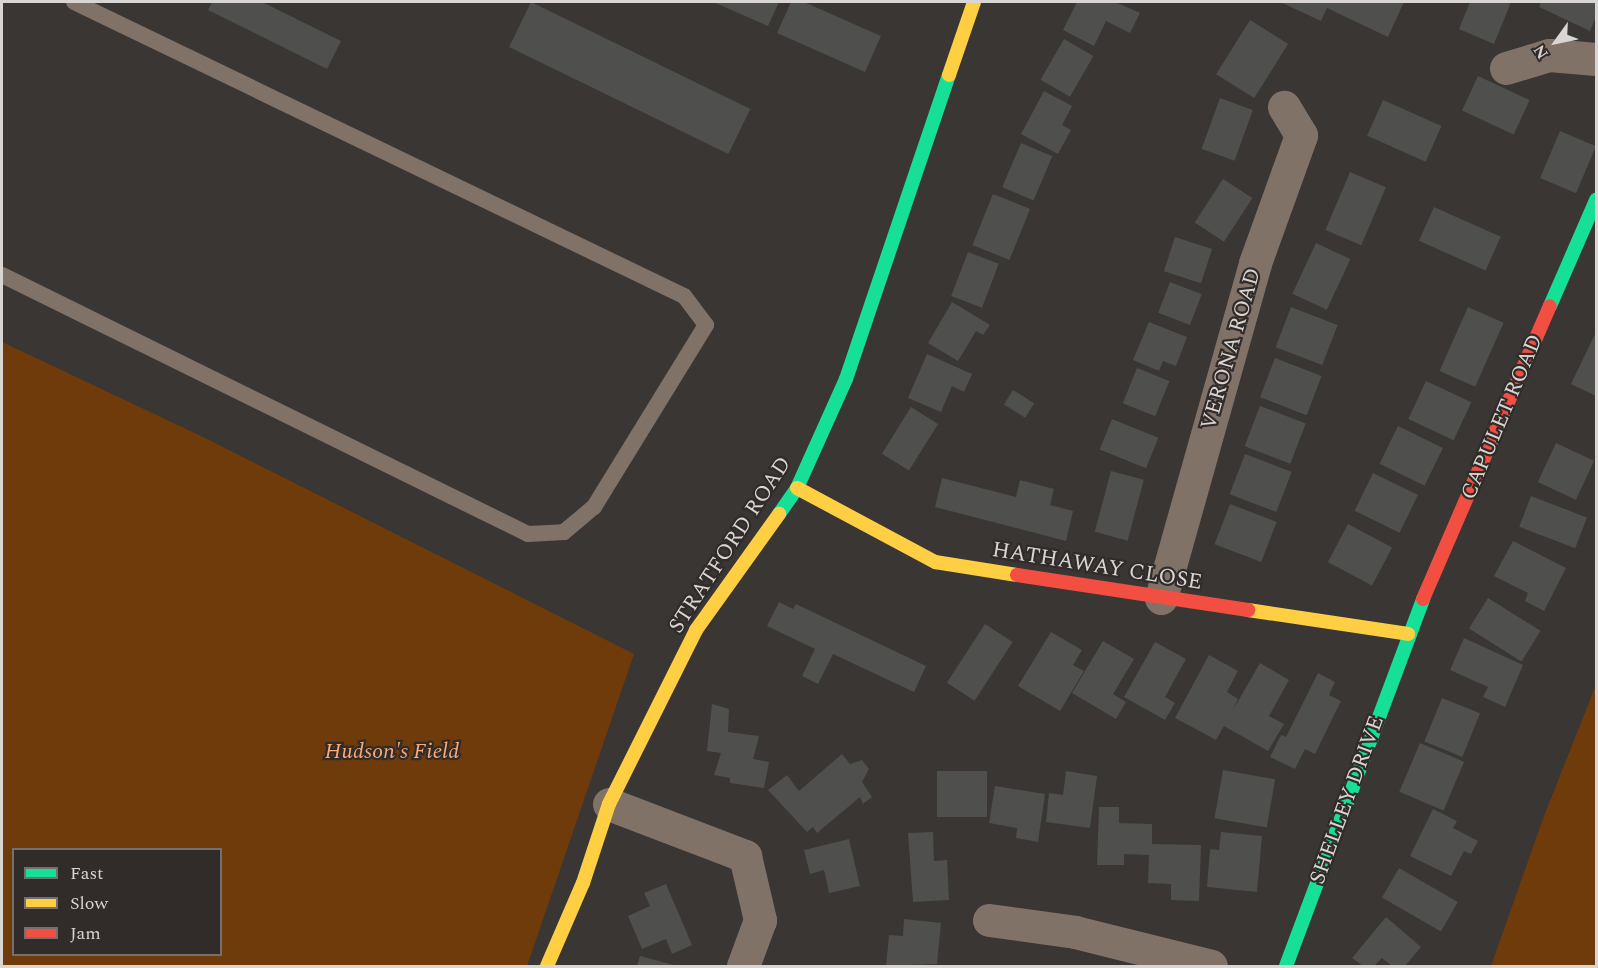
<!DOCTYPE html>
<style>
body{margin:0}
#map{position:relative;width:1598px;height:968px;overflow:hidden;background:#393634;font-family:Spectral,serif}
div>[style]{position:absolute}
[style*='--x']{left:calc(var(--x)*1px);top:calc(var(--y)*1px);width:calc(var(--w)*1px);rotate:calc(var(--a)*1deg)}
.green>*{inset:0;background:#703b0b}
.building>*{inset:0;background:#4f4f4e;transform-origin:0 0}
.lane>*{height:16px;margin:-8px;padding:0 8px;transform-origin:8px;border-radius:8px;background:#817268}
.street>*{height:33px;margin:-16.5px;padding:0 16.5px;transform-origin:16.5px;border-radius:16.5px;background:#817268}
.fast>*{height:14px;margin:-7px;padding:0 7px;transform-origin:7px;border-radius:7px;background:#16e098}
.slow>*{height:14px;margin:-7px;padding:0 7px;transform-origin:7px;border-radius:7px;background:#ffcf43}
.jam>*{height:14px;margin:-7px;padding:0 7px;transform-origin:7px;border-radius:7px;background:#f24e42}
span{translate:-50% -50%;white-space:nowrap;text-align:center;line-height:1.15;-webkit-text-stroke:4.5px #312c29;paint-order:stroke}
.street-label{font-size:22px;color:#d9d5d3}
.park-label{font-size:22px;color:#fbaa75;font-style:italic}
.frame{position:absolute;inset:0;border:3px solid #d9d5d3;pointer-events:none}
.legend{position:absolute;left:12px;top:848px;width:210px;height:108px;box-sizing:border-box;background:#312c29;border:2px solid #74706d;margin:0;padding:8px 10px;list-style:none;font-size:18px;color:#d9d5d3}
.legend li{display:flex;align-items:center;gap:12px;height:30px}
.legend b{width:30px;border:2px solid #74706d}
.north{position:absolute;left:1526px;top:12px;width:60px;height:60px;-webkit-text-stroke:4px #312c29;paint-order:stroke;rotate:237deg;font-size:16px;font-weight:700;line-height:24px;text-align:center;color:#d9d5d3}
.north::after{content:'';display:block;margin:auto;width:21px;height:27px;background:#d9d5d3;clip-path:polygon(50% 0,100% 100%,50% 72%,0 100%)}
</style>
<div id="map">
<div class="green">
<i style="clip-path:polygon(evenodd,2px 342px,203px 437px,634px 654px,527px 966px,2px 966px,2px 342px,14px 850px,220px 850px,220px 954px,14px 954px,14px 850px)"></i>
<i style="clip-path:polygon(1596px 685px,1596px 966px,1491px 966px,1544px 816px)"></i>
</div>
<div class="building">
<i style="clip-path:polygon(212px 2px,262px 2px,341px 41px,327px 69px,208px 10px)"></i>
<i style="left:531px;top:2px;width:244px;height:50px;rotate:26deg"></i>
<i style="clip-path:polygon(713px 2px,779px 2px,768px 26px)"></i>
<i style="clip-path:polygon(791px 2px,804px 2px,881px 36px,865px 72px,777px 33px)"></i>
<i style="clip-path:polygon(1077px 2px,1115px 2px,1140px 13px,1130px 33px,1106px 21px,1094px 46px,1063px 30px)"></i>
<i style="clip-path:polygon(1280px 2px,1404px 2px,1388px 37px,1327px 8px,1321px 21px)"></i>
<i style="clip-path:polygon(1470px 2px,1511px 2px,1494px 44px,1459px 29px)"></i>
<i style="clip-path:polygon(1541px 2px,1596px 2px,1596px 17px,1590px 31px,1539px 7px)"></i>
<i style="left:1250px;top:20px;width:45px;height:64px;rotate:32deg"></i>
<i style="left:1064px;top:39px;width:34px;height:47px;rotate:30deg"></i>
<i style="left:1478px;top:76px;width:57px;height:38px;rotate:25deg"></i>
<i style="clip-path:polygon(1044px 91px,1072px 106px,1062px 125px,1071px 130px,1058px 154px,1021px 134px)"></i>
<i style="left:1220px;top:98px;width:35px;height:54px;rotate:20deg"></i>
<i style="left:1383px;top:100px;width:64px;height:39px;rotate:24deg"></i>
<i style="left:1560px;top:131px;width:39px;height:51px;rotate:23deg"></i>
<i style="left:1021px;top:143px;width:34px;height:48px;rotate:23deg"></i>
<i style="left:1350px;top:172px;width:39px;height:63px;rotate:23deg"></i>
<i style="left:1223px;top:179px;width:35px;height:52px;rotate:33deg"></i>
<i style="left:993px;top:194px;width:40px;height:55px;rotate:22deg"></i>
<i style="left:1434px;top:207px;width:73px;height:37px;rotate:24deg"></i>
<i style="left:1175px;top:237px;width:39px;height:36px;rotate:18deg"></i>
<i style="left:1316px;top:243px;width:38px;height:56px;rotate:25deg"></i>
<i style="left:968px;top:252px;width:33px;height:47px;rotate:21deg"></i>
<i style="left:1170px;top:282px;width:34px;height:33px;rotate:21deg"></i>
<i style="clip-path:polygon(952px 302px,990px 325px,983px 335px,976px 331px,958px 361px,928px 343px)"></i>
<i style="left:1291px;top:307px;width:50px;height:43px;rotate:21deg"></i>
<i style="left:1468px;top:307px;width:39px;height:70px;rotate:24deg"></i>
<i style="clip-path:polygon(1149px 322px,1187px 337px,1176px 366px,1163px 361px,1159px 371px,1133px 360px)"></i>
<i style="clip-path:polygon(1596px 332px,1596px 396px,1571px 384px)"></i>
<i style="clip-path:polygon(927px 354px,972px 374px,964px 392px,952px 386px,941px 412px,908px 398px)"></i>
<i style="left:1275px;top:358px;width:50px;height:42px;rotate:21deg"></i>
<i style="left:1137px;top:368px;width:35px;height:38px;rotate:22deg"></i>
<i style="left:1426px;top:381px;width:50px;height:42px;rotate:25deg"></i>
<i style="left:1013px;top:390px;width:25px;height:17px;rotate:32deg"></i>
<i style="left:1260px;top:406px;width:49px;height:43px;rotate:21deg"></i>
<i style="left:911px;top:407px;width:32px;height:55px;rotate:32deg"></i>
<i style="left:1112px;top:419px;width:50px;height:33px;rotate:22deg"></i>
<i style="left:1398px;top:426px;width:50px;height:42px;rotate:26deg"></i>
<i style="left:1556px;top:443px;width:42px;height:43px;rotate:25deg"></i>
<i style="left:1245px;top:454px;width:50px;height:43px;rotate:21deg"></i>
<i style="left:1111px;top:471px;width:34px;height:63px;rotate:15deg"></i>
<i style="left:1373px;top:473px;width:50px;height:42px;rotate:26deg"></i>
<i style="clip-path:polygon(942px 478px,1016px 497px,1020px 480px,1054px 489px,1050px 505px,1073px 511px,1066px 541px,935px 507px)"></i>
<i style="left:1531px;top:496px;width:60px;height:33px;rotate:21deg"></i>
<i style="left:1230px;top:504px;width:50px;height:43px;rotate:21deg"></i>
<i style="left:1348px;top:524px;width:50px;height:43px;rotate:28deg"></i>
<i style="clip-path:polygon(1513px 541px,1566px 568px,1544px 611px,1525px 601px,1528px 593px,1494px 576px)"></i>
<i style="left:1488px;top:598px;width:62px;height:36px;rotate:32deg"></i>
<i style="clip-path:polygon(779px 602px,793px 609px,796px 604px,926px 666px,914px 692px,833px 654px,818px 684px,802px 676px,815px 649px,767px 626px)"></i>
<i style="left:985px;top:624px;width:33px;height:70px;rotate:33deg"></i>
<i style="clip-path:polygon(1051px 632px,1082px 650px,1073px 665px,1084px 671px,1060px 711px,1018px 686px)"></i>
<i style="clip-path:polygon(1464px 638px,1523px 665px,1505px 707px,1483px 697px,1488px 687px,1450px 670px)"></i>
<i style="clip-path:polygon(1103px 641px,1134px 659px,1113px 694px,1126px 702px,1116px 719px,1072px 693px)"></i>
<i style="clip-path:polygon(1155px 642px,1186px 659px,1165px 697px,1175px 703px,1165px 720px,1124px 697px)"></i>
<i style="clip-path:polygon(1209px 655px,1238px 671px,1227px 692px,1238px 699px,1233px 710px,1260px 663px,1289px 680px,1269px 716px,1284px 724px,1268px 751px,1224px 726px,1216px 740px,1175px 718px)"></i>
<i style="clip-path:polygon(1318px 673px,1335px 682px,1329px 695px,1341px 701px,1315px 754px,1305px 749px,1295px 769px,1270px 757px,1281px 735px,1286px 737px)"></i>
<i style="left:1442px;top:698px;width:41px;height:47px;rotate:22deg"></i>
<i style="clip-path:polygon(712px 704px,729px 709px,728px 732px,759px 736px,753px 759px,769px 762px,764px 788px,730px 783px,730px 778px,714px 775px,721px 753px,707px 751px)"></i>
<i style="left:1420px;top:743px;width:48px;height:53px;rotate:23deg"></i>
<i style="clip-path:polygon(842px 754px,850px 764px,862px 760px,869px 769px,862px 782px,872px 797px,863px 804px,860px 797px,817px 833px,813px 827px,807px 832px,768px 790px,787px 775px,799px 791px)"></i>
<i style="left:1223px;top:770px;width:53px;height:49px;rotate:10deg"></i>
<i style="left:937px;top:771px;width:50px;height:46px"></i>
<i style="clip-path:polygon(1066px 771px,1097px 776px,1090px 828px,1046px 822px,1049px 793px,1063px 795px)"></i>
<i style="clip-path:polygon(995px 786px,1045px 794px,1038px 842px,1016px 838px,1017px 828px,989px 823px)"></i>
<i style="clip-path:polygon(1099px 807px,1119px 807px,1119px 823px,1152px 824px,1152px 844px,1201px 845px,1199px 901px,1171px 900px,1171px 884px,1148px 883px,1149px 855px,1124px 854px,1124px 865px,1097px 865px)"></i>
<i style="clip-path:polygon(1433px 809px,1457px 821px,1453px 828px,1478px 841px,1471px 854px,1464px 851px,1451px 876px,1410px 856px)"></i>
<i style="clip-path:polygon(933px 832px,934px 861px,947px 860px,949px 900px,913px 902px,908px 833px)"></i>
<i style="clip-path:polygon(1221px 832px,1262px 836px,1257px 892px,1207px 887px,1210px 849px,1219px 850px)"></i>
<i style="clip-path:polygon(849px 839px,860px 886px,829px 893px,824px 870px,810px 874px,804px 850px)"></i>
<i style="left:1399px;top:868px;width:68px;height:34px;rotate:30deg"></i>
<i style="clip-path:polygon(666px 884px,692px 945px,672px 954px,666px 939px,642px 949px,628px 916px,650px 906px,644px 893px)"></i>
<i style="clip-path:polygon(1386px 917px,1421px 947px,1405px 966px,1392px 966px,1382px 958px,1374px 966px,1363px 966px,1352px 958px)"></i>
<i style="clip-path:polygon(904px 919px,941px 923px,937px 964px,886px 966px,889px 935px,903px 936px)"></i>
<i style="clip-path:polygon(640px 956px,678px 966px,637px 966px)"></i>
</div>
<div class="lane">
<i style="--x:2;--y:275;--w:586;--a:26.22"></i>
<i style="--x:528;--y:534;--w:36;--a:-3"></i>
<i style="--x:564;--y:532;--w:39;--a:-40"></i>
<i style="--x:594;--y:507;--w:214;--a:-58.4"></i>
<i style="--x:706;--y:325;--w:36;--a:-127"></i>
<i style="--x:684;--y:296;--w:677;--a:-154.27"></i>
</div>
<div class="street">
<i style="--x:1506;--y:68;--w:45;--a:-16.8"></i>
<i style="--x:1549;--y:55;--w:47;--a:4.9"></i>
<i style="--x:1161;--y:598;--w:348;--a:-74.3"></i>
<i style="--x:1255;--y:263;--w:136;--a:-70.2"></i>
<i style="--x:1301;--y:135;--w:33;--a:-121"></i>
<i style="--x:609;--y:804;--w:146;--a:20.9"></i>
<i style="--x:745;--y:856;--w:66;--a:76.8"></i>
<i style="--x:760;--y:920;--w:49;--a:110.3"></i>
<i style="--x:989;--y:920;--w:87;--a:7.9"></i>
<i style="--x:1075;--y:932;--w:140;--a:14"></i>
</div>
<div class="fast">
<i style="--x:1550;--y:306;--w:116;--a:-66.5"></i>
<i style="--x:779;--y:514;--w:32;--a:-55"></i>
<i style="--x:797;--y:488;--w:120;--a:-65.8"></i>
<i style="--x:846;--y:379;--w:321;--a:-71.3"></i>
<i style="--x:1286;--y:966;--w:392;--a:-69.5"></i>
</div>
<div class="slow">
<i style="--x:949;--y:75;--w:77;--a:-71.1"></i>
<i style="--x:797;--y:488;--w:157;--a:28.2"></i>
<i style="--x:935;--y:562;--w:83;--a:9"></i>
<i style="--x:1248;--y:610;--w:162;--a:8.5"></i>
<i style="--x:547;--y:966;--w:90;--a:-66.6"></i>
<i style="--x:583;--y:883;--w:83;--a:-71.8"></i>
<i style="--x:609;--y:804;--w:195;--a:-63.4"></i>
<i style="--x:696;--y:630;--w:143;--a:-54.4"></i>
</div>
<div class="jam">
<i style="--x:1017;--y:575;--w:234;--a:8.6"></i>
<i style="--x:1423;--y:599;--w:319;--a:-66.6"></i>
</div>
<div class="street-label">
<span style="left:1231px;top:349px;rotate:-74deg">VERONA ROAD</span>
<span style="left:1502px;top:417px;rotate:-67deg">CAPULET ROAD</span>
<span style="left:730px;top:545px;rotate:-57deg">STRATFORD ROAD</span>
<span style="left:1097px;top:566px;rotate:9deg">HATHAWAY CLOSE</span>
<span style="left:1347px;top:800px;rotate:-70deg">SHELLEY DRIVE</span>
</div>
<div class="park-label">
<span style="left:392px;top:752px">Hudson's Field</span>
</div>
<div class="frame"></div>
<ul class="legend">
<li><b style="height:8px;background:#16e098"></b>Fast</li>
<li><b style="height:8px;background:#ffcf43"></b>Slow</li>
<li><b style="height:8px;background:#f24e42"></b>Jam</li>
</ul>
<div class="north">N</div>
</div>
